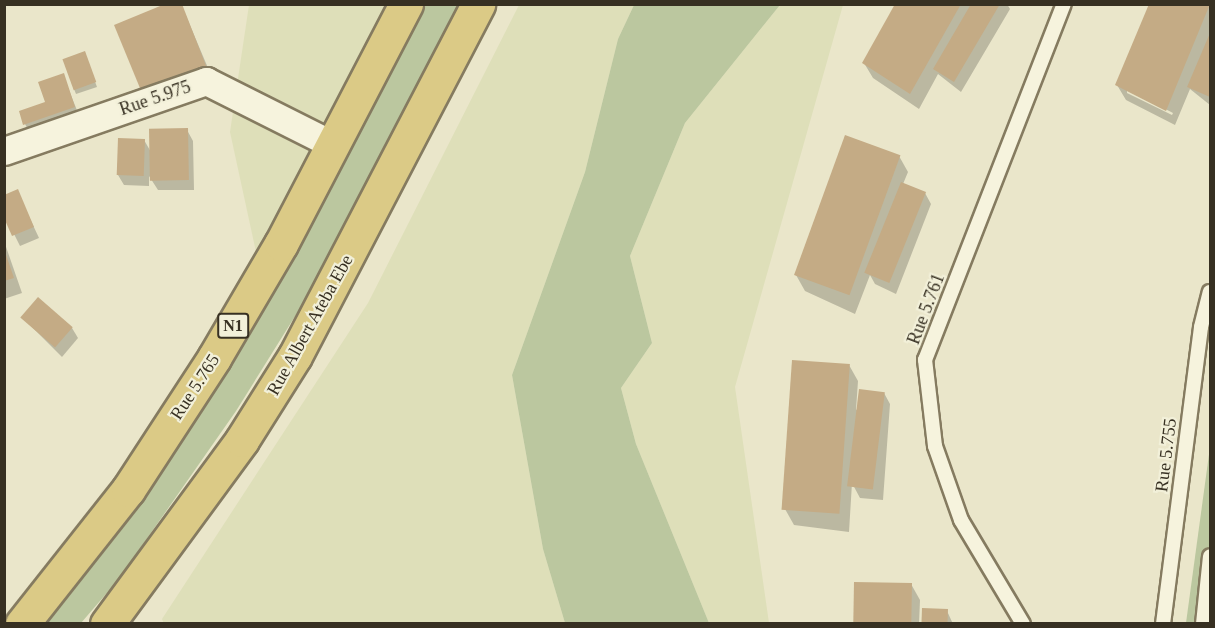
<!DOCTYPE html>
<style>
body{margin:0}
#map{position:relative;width:1215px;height:628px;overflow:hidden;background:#eae6ca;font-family:"Times New Roman",serif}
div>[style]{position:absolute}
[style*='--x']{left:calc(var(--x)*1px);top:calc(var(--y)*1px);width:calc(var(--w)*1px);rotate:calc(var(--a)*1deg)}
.farmland>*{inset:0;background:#dedfb9}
.green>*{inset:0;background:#bbc79f}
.shadow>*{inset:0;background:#0003}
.building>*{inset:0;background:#c4ab85;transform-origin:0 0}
.roads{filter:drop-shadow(2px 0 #857b60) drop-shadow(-2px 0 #857b60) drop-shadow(0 2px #857b60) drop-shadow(0 -2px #857b60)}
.service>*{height:14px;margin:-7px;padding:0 7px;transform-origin:7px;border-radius:7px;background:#f6f3dd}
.minor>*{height:27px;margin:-13.5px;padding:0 13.5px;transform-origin:13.5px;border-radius:13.5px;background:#f6f3dd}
.trunk>*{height:33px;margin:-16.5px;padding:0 16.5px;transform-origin:16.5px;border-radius:16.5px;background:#dbca86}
span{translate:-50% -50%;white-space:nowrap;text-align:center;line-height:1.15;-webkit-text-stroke:4.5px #f2f0d9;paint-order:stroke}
.shield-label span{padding:2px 4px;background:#f2f0d9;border:2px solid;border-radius:4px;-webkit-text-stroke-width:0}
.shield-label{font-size:16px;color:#373022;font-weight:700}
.street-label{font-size:18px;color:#373022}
.frame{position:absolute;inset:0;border:6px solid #373022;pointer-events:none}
</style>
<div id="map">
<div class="farmland">
<i style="clip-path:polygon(249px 5px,405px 5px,261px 275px,230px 132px)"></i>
<i style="clip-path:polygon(519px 5px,634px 5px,618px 39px,585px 172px,512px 375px,543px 549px,565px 623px,164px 624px,162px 619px,368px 303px)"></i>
<i style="clip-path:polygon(780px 5px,843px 5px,735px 387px,769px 623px,709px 623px,636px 444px,621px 388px,652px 343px,630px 256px,685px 123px)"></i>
</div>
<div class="green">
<i style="clip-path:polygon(425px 5px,460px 5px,317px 281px,236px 411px,118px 580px,81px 623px,42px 624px,93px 564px,287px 269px)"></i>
<i style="clip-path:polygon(634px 5px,780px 5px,685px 123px,630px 256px,652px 343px,621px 388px,636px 444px,709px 623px,565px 623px,543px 549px,512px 375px,585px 172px,618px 39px)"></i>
<i style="clip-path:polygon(1210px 447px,1210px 623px,1186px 623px)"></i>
</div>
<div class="shadow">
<i style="clip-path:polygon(181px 4px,216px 87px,143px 92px)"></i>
<i style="clip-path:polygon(897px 4px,1007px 4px,1010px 9px,961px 92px,938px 74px,919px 109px,873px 78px,864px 63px)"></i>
<i style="clip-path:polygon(evenodd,1150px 4px,1210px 4px,1210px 105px,1190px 89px,1175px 125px,1126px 100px,1117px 85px,1150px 4px,1127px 89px,1173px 113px,1172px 115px,1127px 93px,1127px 89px)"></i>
<i style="clip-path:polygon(84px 52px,97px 87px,76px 94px,74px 89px)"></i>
<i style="clip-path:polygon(63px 75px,80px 118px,31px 135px,25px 124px,47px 103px)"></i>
<i style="clip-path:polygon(187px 130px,193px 141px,194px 190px,158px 190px,149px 176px,149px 186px,124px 185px,118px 175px,144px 140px,151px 152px)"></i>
<i style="clip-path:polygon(899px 156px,908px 172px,903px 184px,925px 193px,931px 204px,896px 294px,875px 284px,870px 275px,855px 314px,805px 291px,796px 275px)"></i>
<i style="clip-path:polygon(17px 191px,39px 238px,20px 246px,4px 214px)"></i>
<i style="clip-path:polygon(4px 241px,22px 293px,4px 299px)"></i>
<i style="clip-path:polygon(23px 318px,72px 328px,78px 338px,62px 357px)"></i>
<i style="clip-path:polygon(849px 365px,858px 381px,856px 410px,884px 393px,890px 404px,883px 500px,860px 498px,852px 483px,849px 532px,794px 525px,785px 509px)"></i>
<i style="clip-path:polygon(911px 584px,920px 600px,919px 624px,855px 624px)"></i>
<i style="clip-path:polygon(947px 611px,953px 624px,923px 624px)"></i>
</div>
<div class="building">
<i style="clip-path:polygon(165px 4px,182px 4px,208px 71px,142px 93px,114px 25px)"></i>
<i style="clip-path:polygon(895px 4px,961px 4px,910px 94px,862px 63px)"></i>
<i style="clip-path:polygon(971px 4px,1000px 4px,954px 82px,933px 69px)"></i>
<i style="clip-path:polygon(1149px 4px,1210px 4px,1166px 111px,1115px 85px)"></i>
<i style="clip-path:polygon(1210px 33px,1210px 97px,1187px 87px)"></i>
<i style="left:85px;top:51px;width:33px;height:24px;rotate:70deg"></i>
<i style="clip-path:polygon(64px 73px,75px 107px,23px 125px,19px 111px,45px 102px,38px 82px)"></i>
<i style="left:188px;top:128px;width:52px;height:39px;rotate:89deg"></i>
<i style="left:845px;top:135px;width:59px;height:149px;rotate:20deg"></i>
<i style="left:118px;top:138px;width:27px;height:37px;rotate:2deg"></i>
<i style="left:901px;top:182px;width:27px;height:98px;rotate:22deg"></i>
<i style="clip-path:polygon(18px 189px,34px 227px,12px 236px,4px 218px,4px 195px)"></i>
<i style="clip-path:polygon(4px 249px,14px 278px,4px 281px)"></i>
<i style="left:38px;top:297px;width:46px;height:27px;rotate:41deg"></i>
<i style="left:792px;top:360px;width:58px;height:150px;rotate:4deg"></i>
<i style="left:859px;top:389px;width:26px;height:98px;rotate:7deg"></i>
<i style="left:854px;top:582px;width:58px;height:42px;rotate:1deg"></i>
<i style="left:922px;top:608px;width:26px;height:16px;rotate:2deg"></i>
</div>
<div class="roads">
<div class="service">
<i style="--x:1023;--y:624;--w:121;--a:-120.8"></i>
<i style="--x:961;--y:520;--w:78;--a:-109.4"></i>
<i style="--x:935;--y:446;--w:87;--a:-96.6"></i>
<i style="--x:925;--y:360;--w:382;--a:-68.7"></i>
<i style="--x:1163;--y:624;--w:299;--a:-82.7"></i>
<i style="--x:1201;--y:327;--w:36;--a:-76"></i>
<i style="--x:1203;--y:624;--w:68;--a:-84.1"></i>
</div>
<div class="minor">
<i style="--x:4;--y:151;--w:214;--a:-19.1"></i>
<i style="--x:206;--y:81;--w:142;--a:26.7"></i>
</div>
<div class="trunk">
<i style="--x:22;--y:624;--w:171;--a:-51.7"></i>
<i style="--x:128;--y:490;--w:158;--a:-56.9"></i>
<i style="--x:214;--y:358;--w:132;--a:-59.6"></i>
<i style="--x:281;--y:244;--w:271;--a:-62.5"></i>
<i style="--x:107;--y:624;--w:228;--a:-53.7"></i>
<i style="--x:242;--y:440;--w:99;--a:-57.8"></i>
<i style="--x:295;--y:356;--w:397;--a:-62.5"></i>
</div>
</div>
<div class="shield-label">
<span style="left:233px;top:326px">N1</span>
</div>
<div class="street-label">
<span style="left:155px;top:98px;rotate:-19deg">Rue 5.975</span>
<span style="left:926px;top:309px;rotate:-69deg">Rue 5.761</span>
<span style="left:310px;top:325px;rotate:-61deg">Rue Albert Ateba Ebe</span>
<span style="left:195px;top:387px;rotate:-57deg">Rue 5.765</span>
<span style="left:1166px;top:455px;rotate:-83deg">Rue 5.755</span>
</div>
<div class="frame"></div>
</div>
